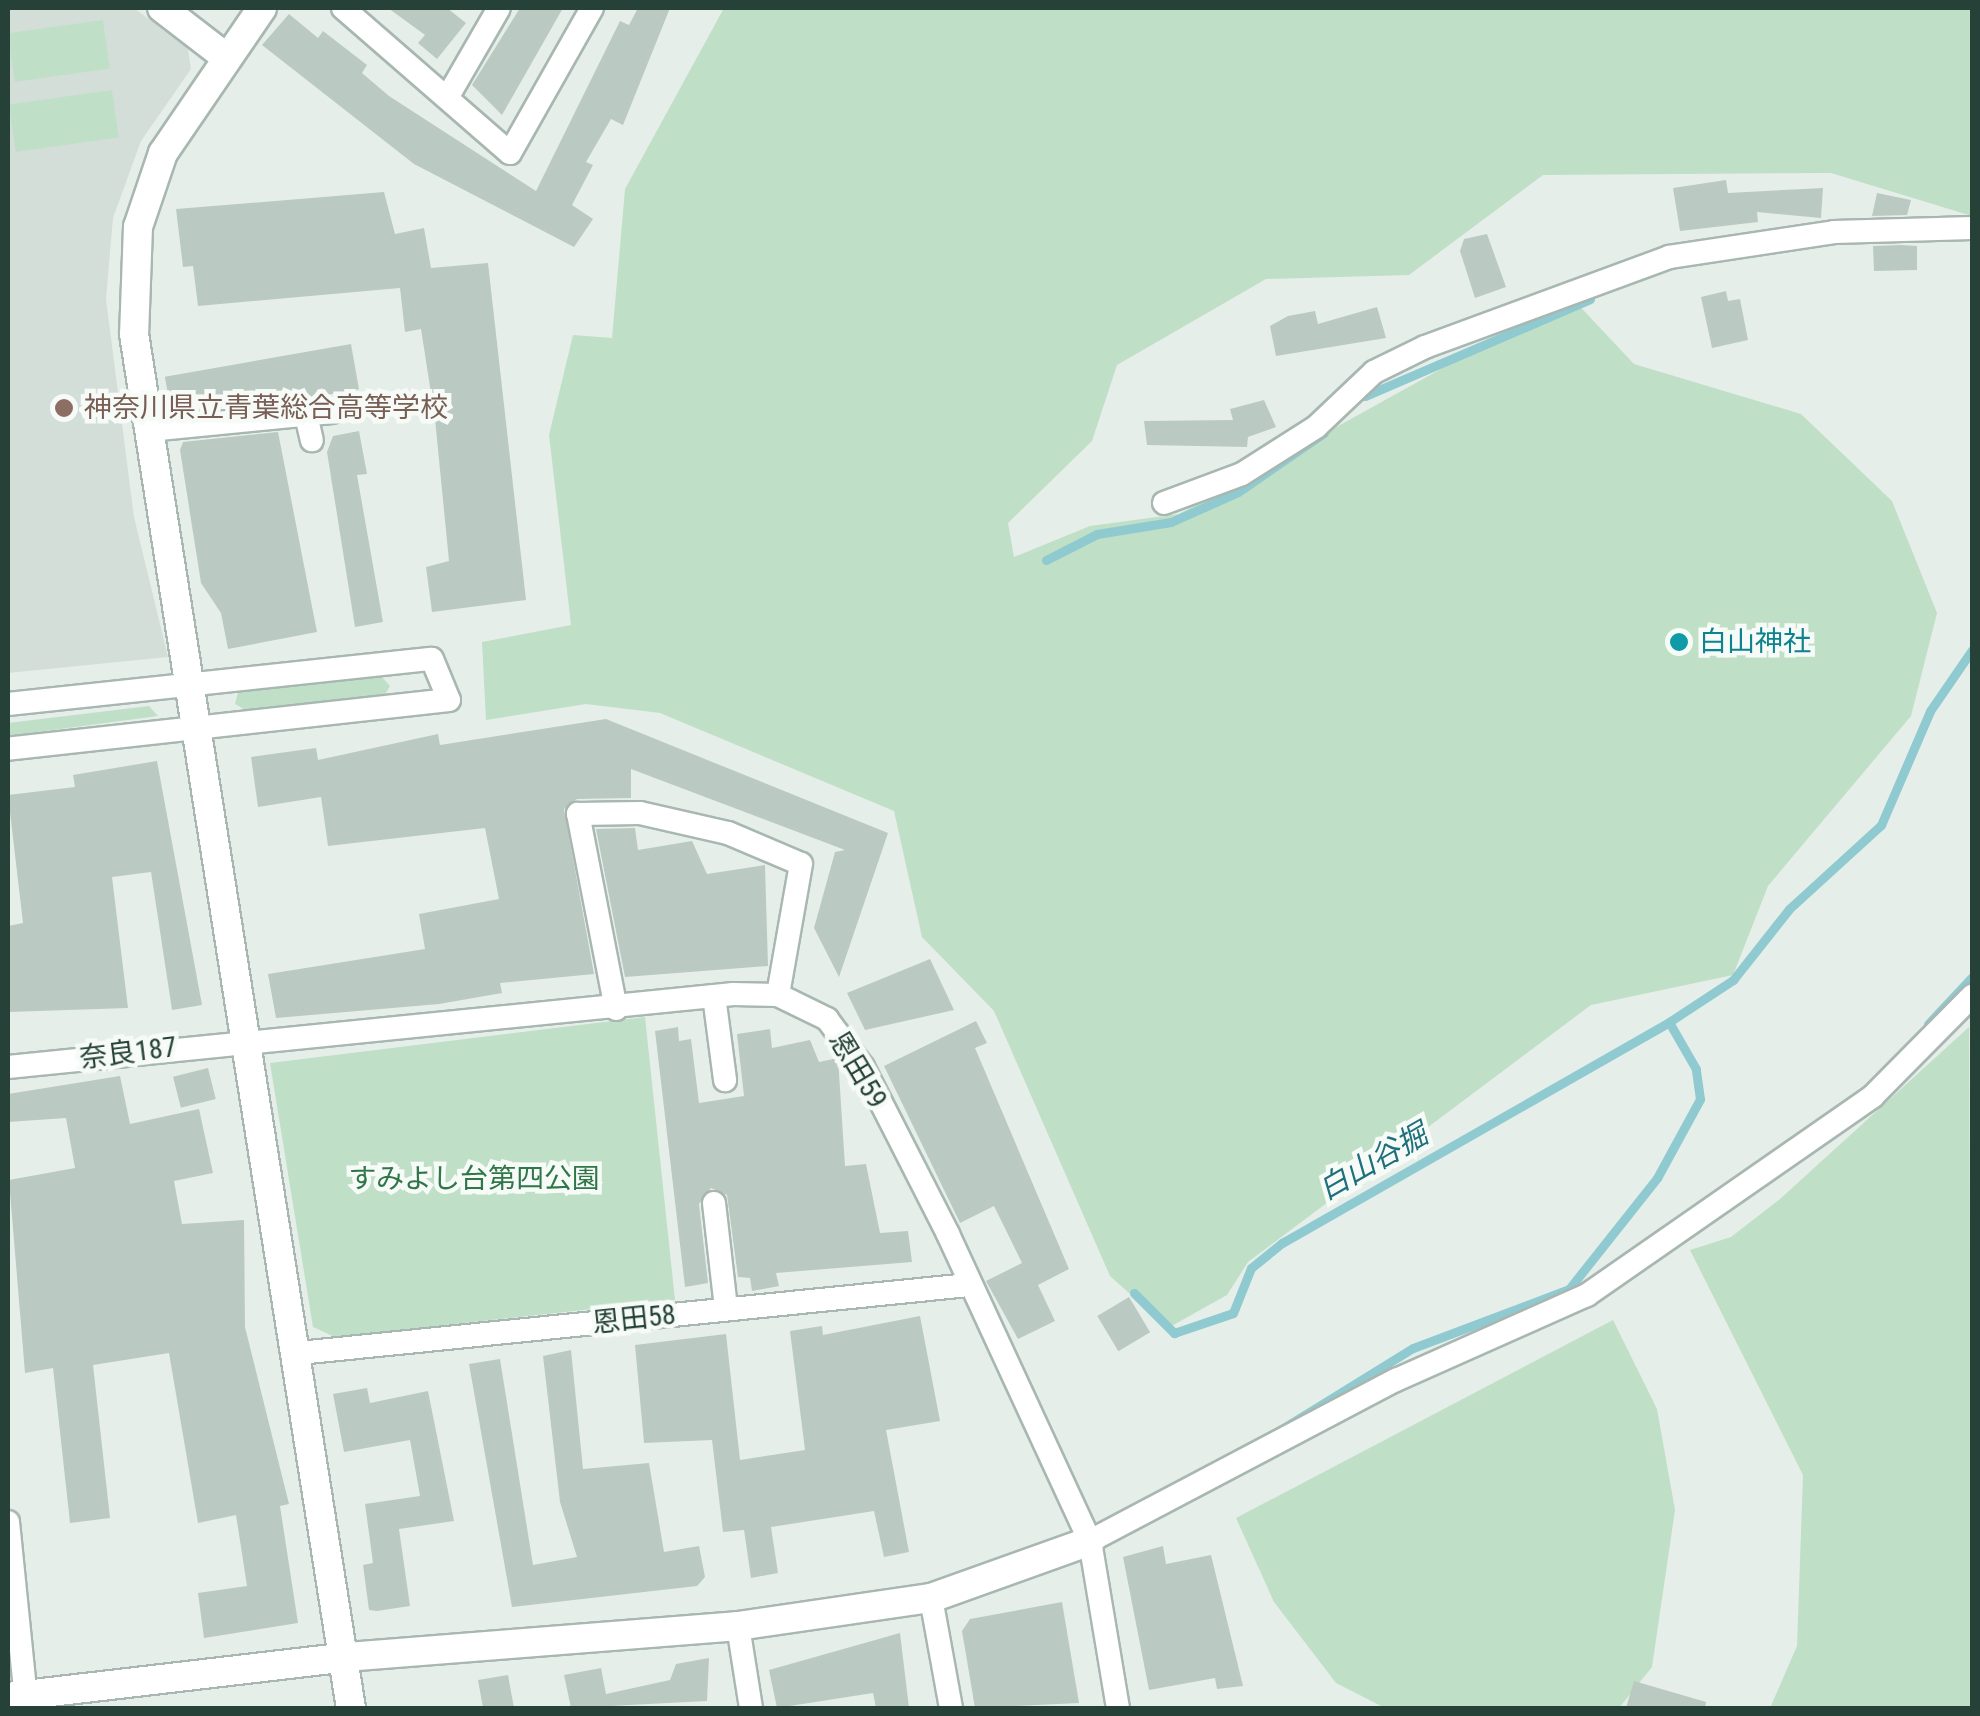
<!DOCTYPE html>
<meta charset="utf-8">
<style>
body{margin:0}
#map{position:relative;width:1980px;height:1716px;overflow:hidden;background:#e6eeea;font-family:"Roboto Condensed","Noto Sans JP",sans-serif}
div>[style]{position:absolute}
[style*='--x']{left:calc(var(--x)*1px);top:calc(var(--y)*1px);width:calc(var(--w)*1px);rotate:calc(var(--a)*1deg)}
.built>*{inset:0;background:#d4ded9}
.green>*{inset:0;background:#c0dfc7;transform-origin:0 0}
.stream>*{height:9px;margin:-4.5px;padding:0 4.5px;transform-origin:4.5px;border-radius:4.5px;background:#90cad1}
.building>*{inset:0;background:#bbc9c3;transform-origin:0 0}
.roads{filter:drop-shadow(2px 0 #a8b7b1) drop-shadow(-2px 0 #a8b7b1) drop-shadow(0 2px #a8b7b1) drop-shadow(0 -2px #a8b7b1)}
.minor>*{height:22px;margin:-11px;padding:0 11px;transform-origin:11px;border-radius:11px;background:#fff}
.tertiary>*{height:28px;margin:-14px;padding:0 14px;transform-origin:14px;border-radius:14px;background:#fff}
.dots>*{width:28px;height:28px;translate:-50% -50%;box-sizing:border-box;border:5px solid #f7fbf8;border-radius:50%}
span{translate:-50% -50%;white-space:nowrap;text-align:center;line-height:1.15;-webkit-text-stroke:9px #f7fbf8;paint-order:stroke}
.education-label{font-size:28px;color:#785e54}
.left{translate:0 -50%;text-align:left}
.culture-label{font-size:28px;color:#0d838f}
.street-label{font-size:28px;color:#254138}
.park-label{font-size:28px;color:#2f7748}
.water-label{font-size:30px;color:#1f707c;font-style:italic}
.frame{position:absolute;inset:0;border:10px solid #254138;pointer-events:none}
</style>
<div id="map">
<div class="built">
<i style="clip-path:polygon(8px 8px,134px 8px,188px 49px,191px 69px,141px 141px,113px 218px,106px 299px,134px 517px,168px 657px,8px 673px)"></i>
</div>
<div class="green">
<i style="clip-path:polygon(724px 8px,1972px 8px,1972px 216px,1831px 173px,1543px 175px,1409px 275px,1266px 279px,1117px 365px,1092px 441px,1008px 523px,1014px 557px,1090px 526px,1179px 514px,1571px 297px,1634px 364px,1801px 414px,1892px 501px,1937px 613px,1911px 716px,1768px 886px,1733px 975px,1591px 1005px,1248px 1262px,1227px 1295px,1168px 1328px,1110px 1276px,994px 1011px,922px 937px,894px 811px,660px 713px,586px 704px,486px 720px,482px 642px,571px 625px,549px 435px,573px 335px,612px 338px,625px 189px)"></i>
<i style="left:103px;top:20px;width:49px;height:96px;rotate:82deg"></i>
<i style="left:112px;top:90px;width:48px;height:104px;rotate:82deg"></i>
<i style="clip-path:polygon(382px 677px,390px 686px,384px 696px,249px 712px,235px 704px,238px 692px)"></i>
<i style="clip-path:polygon(149px 706px,158px 716px,8px 736px,8px 723px)"></i>
<i style="clip-path:polygon(645px 1017px,675px 1300px,335px 1337px,313px 1327px,270px 1063px)"></i>
<i style="clip-path:polygon(1969px 1027px,1972px 1708px,1770px 1708px,1797px 1646px,1803px 1475px,1690px 1250px,1731px 1237px,1780px 1199px)"></i>
<i style="clip-path:polygon(1613px 1320px,1657px 1409px,1675px 1510px,1652px 1667px,1619px 1708px,1385px 1708px,1336px 1683px,1274px 1602px,1236px 1518px)"></i>
</div>
<div class="stream">
<i style="--x:1365;--y:396;--w:245;--a:-23.3"></i>
<i style="--x:1046;--y:560;--w:57;--a:-27"></i>
<i style="--x:1097;--y:534;--w:75;--a:-9.2"></i>
<i style="--x:1171;--y:522;--w:73;--a:-24.1"></i>
<i style="--x:1238;--y:492;--w:104;--a:-34.5"></i>
<i style="--x:1928;--y:1024;--w:64;--a:-46.9"></i>
<i style="--x:1134;--y:1293;--w:57;--a:45"></i>
<i style="--x:1174;--y:1333;--w:62;--a:-18.7"></i>
<i style="--x:1233;--y:1313;--w:48;--a:-68.2"></i>
<i style="--x:1251;--y:1268;--w:40;--a:-39"></i>
<i style="--x:1282;--y:1243;--w:446;--a:-29.7"></i>
<i style="--x:1280;--y:1430;--w:156;--a:-31.7"></i>
<i style="--x:1413;--y:1348;--w:167;--a:-20.7"></i>
<i style="--x:1569;--y:1289;--w:142;--a:-51.6"></i>
<i style="--x:1657;--y:1178;--w:90;--a:-61.4"></i>
<i style="--x:1700;--y:1099;--w:30;--a:-98"></i>
<i style="--x:1696;--y:1069;--w:54;--a:-119.9"></i>
<i style="--x:1669;--y:1022;--w:77;--a:-33.3"></i>
<i style="--x:1733;--y:980;--w:90;--a:-51.7"></i>
<i style="--x:1789;--y:909;--w:125;--a:-42.4"></i>
<i style="--x:1881;--y:825;--w:124;--a:-66.7"></i>
<i style="--x:1930;--y:711;--w:74;--a:-55.5"></i>
</div>
<div class="building">
<i style="clip-path:polygon(388px 8px,447px 8px,466px 23px,437px 59px,418px 43px,425px 35px)"></i>
<i style="clip-path:polygon(520px 8px,563px 8px,502px 115px,472px 85px)"></i>
<i style="clip-path:polygon(638px 8px,670px 8px,623px 125px,611px 119px,586px 162px,593px 165px,572px 205px,593px 219px,574px 247px,414px 164px,262px 45px,289px 14px,318px 38px,323px 31px,367px 65px,362px 73px,389px 96px,536px 191px,620px 21px,629px 25px)"></i>
<i style="clip-path:polygon(1726px 180px,1728px 193px,1823px 188px,1821px 218px,1757px 212px,1758px 222px,1680px 231px,1673px 188px)"></i>
<i style="clip-path:polygon(384px 192px,395px 234px,424px 228px,431px 268px,488px 263px,526px 600px,432px 612px,426px 567px,449px 561px,435px 419px,421px 329px,405px 332px,400px 288px,198px 306px,193px 266px,183px 267px,176px 209px)"></i>
<i style="clip-path:polygon(1877px 193px,1911px 200px,1907px 215px,1872px 216px)"></i>
<i style="clip-path:polygon(1487px 234px,1506px 287px,1475px 298px,1460px 251px,1464px 239px)"></i>
<i style="clip-path:polygon(1901px 245px,1917px 246px,1917px 270px,1874px 271px,1873px 246px)"></i>
<i style="clip-path:polygon(1726px 291px,1728px 301px,1740px 299px,1748px 340px,1712px 348px,1701px 297px)"></i>
<i style="clip-path:polygon(1377px 307px,1386px 338px,1276px 356px,1270px 326px,1288px 316px,1315px 311px,1318px 324px)"></i>
<i style="left:351px;top:344px;width:46px;height:189px;rotate:80deg"></i>
<i style="clip-path:polygon(1264px 400px,1276px 427px,1248px 437px,1247px 447px,1147px 445px,1144px 421px,1233px 420px,1230px 409px)"></i>
<i style="clip-path:polygon(359px 431px,367px 474px,357px 475px,383px 622px,355px 627px,327px 452px,333px 436px)"></i>
<i style="clip-path:polygon(278px 432px,317px 632px,228px 649px,221px 613px,201px 583px,180px 450px,183px 442px)"></i>
<i style="clip-path:polygon(606px 719px,888px 833px,839px 977px,814px 928px,835px 852px,845px 850px,631px 769px,631px 798px,577px 799px,564px 809px,594px 974px,500px 983px,502px 993px,439px 1004px,276px 1018px,268px 974px,425px 949px,419px 914px,499px 899px,485px 828px,328px 846px,321px 797px,258px 807px,251px 757px,316px 748px,318px 760px,438px 734px,440px 745px)"></i>
<i style="clip-path:polygon(157px 761px,202px 1005px,172px 1010px,151px 872px,112px 877px,128px 1008px,8px 1012px,8px 926px,23px 923px,8px 795px,75px 787px,73px 775px)"></i>
<i style="clip-path:polygon(635px 828px,638px 850px,692px 841px,707px 874px,765px 865px,768px 966px,625px 977px,596px 829px)"></i>
<i style="clip-path:polygon(930px 959px,954px 1010px,865px 1030px,847px 993px)"></i>
<i style="clip-path:polygon(976px 1021px,987px 1043px,975px 1048px,1069px 1269px,1038px 1285px,1055px 1321px,1018px 1339px,986px 1281px,1022px 1263px,994px 1206px,960px 1223px,884px 1066px)"></i>
<i style="clip-path:polygon(678px 1027px,679px 1041px,691px 1039px,699px 1103px,744px 1096px,737px 1034px,770px 1029px,772px 1048px,810px 1040px,819px 1062px,838px 1058px,845px 1166px,866px 1164px,880px 1233px,908px 1231px,912px 1262px,776px 1273px,779px 1286px,752px 1291px,750px 1278px,738px 1277px,727px 1195px,711px 1188px,699px 1204px,708px 1283px,685px 1287px,655px 1031px)"></i>
<i style="left:208px;top:1068px;width:32px;height:36px;rotate:76deg"></i>
<i style="clip-path:polygon(120px 1076px,130px 1124px,199px 1109px,213px 1173px,174px 1181px,182px 1224px,244px 1220px,245px 1327px,289px 1504px,280px 1506px,298px 1623px,204px 1638px,198px 1593px,247px 1586px,236px 1515px,198px 1523px,169px 1353px,93px 1365px,110px 1518px,70px 1523px,53px 1368px,25px 1373px,9px 1180px,75px 1168px,66px 1118px,8px 1122px,8px 1094px)"></i>
<i style="left:1129px;top:1297px;width:41px;height:37px;rotate:59deg"></i>
<i style="clip-path:polygon(920px 1316px,940px 1421px,886px 1430px,909px 1552px,884px 1557px,874px 1511px,771px 1527px,778px 1573px,751px 1578px,744px 1530px,723px 1532px,712px 1440px,644px 1443px,635px 1345px,726px 1334px,740px 1460px,805px 1450px,790px 1331px,822px 1326px,823px 1335px)"></i>
<i style="clip-path:polygon(571px 1350px,583px 1469px,649px 1463px,664px 1552px,699px 1546px,705px 1577px,697px 1586px,512px 1607px,469px 1364px,500px 1359px,533px 1565px,577px 1557px,560px 1502px,543px 1356px)"></i>
<i style="clip-path:polygon(367px 1388px,370px 1403px,428px 1391px,454px 1521px,399px 1529px,410px 1606px,377px 1611px,369px 1610px,363px 1565px,373px 1563px,365px 1504px,420px 1496px,410px 1440px,344px 1452px,333px 1394px)"></i>
<i style="clip-path:polygon(1163px 1546px,1166px 1564px,1211px 1555px,1243px 1686px,1217px 1689px,1215px 1678px,1149px 1690px,1123px 1557px)"></i>
<i style="clip-path:polygon(1062px 1602px,1079px 1703px,975px 1708px,962px 1631px,970px 1619px)"></i>
<i style="clip-path:polygon(900px 1633px,909px 1708px,876px 1708px,873px 1693px,777px 1708px,769px 1670px)"></i>
<i style="clip-path:polygon(709px 1658px,707px 1701px,571px 1708px,564px 1675px,601px 1668px,606px 1694px,670px 1680px,676px 1664px)"></i>
<i style="clip-path:polygon(508px 1675px,514px 1708px,483px 1708px,478px 1680px)"></i>
<i style="clip-path:polygon(1634px 1681px,1706px 1702px,1705px 1708px,1626px 1708px)"></i>
</div>
<div class="roads">
<div class="minor">
<i style="--x:343;--y:8;--w:221;--a:41"></i>
<i style="--x:510;--y:153;--w:167;--a:-60.5"></i>
<i style="--x:447;--y:98;--w:104;--a:-60"></i>
<i style="--x:306;--y:415;--w:26;--a:77"></i>
<i style="--x:149;--y:430;--w:184;--a:-5.6"></i>
<i style="--x:1164;--y:503;--w:83;--a:-20.4"></i>
<i style="--x:1242;--y:474;--w:88;--a:-32.4"></i>
<i style="--x:1316;--y:427;--w:80;--a:-43.5"></i>
<i style="--x:1374;--y:372;--w:57;--a:-26.1"></i>
<i style="--x:1425;--y:347;--w:260;--a:-20.2"></i>
<i style="--x:1669;--y:257;--w:167;--a:-8.6"></i>
<i style="--x:1834;--y:232;--w:138;--a:-1.7"></i>
<i style="--x:8;--y:704;--w:426;--a:-6.1"></i>
<i style="--x:432;--y:659;--w:44;--a:67.5"></i>
<i style="--x:449;--y:700;--w:444;--a:173.7"></i>
<i style="--x:714;--y:996;--w:85;--a:82.5"></i>
<i style="--x:616;--y:1009;--w:199;--a:-101"></i>
<i style="--x:578;--y:814;--w:62;--a:-0.9"></i>
<i style="--x:640;--y:813;--w:90;--a:12.8"></i>
<i style="--x:728;--y:833;--w:79;--a:23"></i>
<i style="--x:801;--y:864;--w:133;--a:100"></i>
<i style="--x:8;--y:1067;--w:729;--a:-5.75"></i>
<i style="--x:733;--y:994;--w:45;--a:1.3"></i>
<i style="--x:778;--y:995;--w:55;--a:26.1"></i>
<i style="--x:827;--y:1019;--w:60;--a:53.1"></i>
<i style="--x:863;--y:1067;--w:187;--a:63"></i>
<i style="--x:948;--y:1234;--w:338;--a:65.2"></i>
<i style="--x:1090;--y:1541;--w:169;--a:80.5"></i>
<i style="--x:714;--y:1203;--w:107;--a:83.5"></i>
<i style="--x:299;--y:1353;--w:673;--a:-5.8"></i>
<i style="--x:8;--y:1522;--w:187;--a:84.2"></i>
<i style="--x:1090;--y:1541;--w:346;--a:-27.8"></i>
<i style="--x:1396;--y:1380;--w:209;--a:-24"></i>
<i style="--x:1587;--y:1295;--w:348;--a:-34.8"></i>
<i style="--x:1873;--y:1096;--w:141;--a:-45.3"></i>
<i style="--x:931;--y:1598;--w:112;--a:79.7"></i>
<i style="--x:738;--y:1626;--w:83;--a:81"></i>
</div>
<div class="tertiary">
<i style="--x:162;--y:8;--w:77;--a:37.6"></i>
<i style="--x:262;--y:8;--w:176;--a:124.3"></i>
<i style="--x:163;--y:153;--w:78;--a:108.7"></i>
<i style="--x:138;--y:227;--w:107;--a:92.1"></i>
<i style="--x:134;--y:334;--w:1391;--a:81.03"></i>
<i style="--x:8;--y:1697;--w:340;--a:-6.7"></i>
<i style="--x:346;--y:1657;--w:393;--a:-4.5"></i>
<i style="--x:738;--y:1626;--w:195;--a:-8.3"></i>
<i style="--x:931;--y:1598;--w:169;--a:-19.7"></i>
</div>
</div>
<div class="dots">
<i style="left:64px;top:408px;background:#8d6e63"></i>
<i style="left:1679px;top:642px;background:#0f9aa8"></i>
</div>
<div class="education-label">
<span class="left" style="left:84px;top:408px">神奈川県立青葉総合高等学校</span>
</div>
<div class="culture-label">
<span class="left" style="left:1699px;top:642px">白山神社</span>
</div>
<div class="street-label">
<span style="left:128px;top:1053px;rotate:-7deg">奈良187</span>
<span style="left:858px;top:1070px;rotate:59deg">恩田59</span>
<span style="left:634px;top:1319px;rotate:-6deg">恩田58</span>
</div>
<div class="park-label">
<span style="left:474px;top:1179px">すみよし台第四公園</span>
</div>
<div class="water-label">
<span style="left:1373px;top:1162px;rotate:-30deg">白山谷掘</span>
</div>
<div class="frame"></div>
</div>
